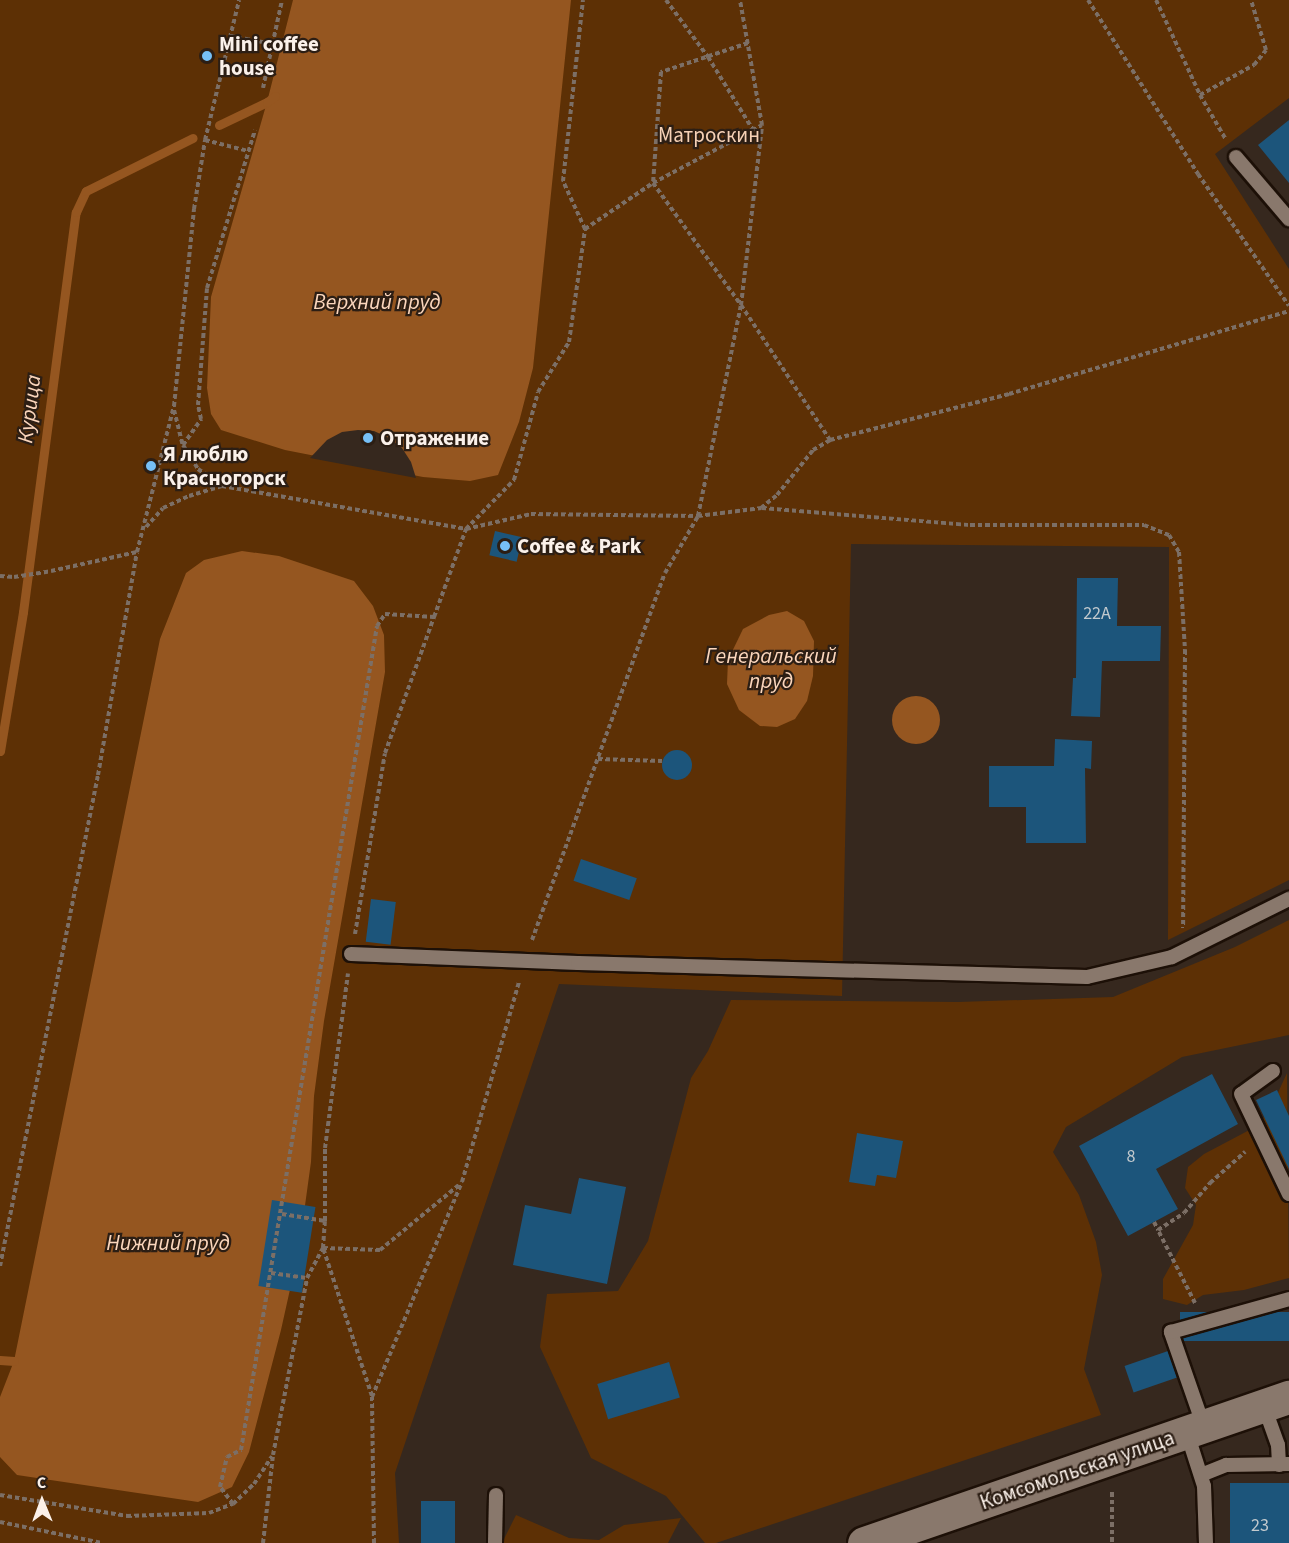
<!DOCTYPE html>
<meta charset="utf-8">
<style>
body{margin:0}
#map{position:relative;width:1289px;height:1543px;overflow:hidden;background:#36281e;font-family:"Source Sans 3",sans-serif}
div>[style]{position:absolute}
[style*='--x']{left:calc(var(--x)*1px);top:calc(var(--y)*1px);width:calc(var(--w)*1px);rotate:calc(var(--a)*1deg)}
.green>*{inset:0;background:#5d3005}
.water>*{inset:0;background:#955620}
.round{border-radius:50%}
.pier>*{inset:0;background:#36281e}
.stream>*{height:9px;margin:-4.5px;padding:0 4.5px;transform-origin:4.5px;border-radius:4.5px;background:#955620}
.building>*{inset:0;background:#1c557b;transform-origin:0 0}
.path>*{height:4px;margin-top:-2px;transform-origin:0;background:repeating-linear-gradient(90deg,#7c6f66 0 4.5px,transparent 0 7.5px)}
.roads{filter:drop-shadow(2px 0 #1d1007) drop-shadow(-2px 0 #1d1007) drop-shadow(0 2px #1d1007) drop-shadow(0 -2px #1d1007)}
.service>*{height:14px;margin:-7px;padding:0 7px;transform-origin:7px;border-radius:7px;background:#89786c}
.tertiary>*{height:33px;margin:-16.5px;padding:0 16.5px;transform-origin:16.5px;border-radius:16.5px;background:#89786c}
.dots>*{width:16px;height:16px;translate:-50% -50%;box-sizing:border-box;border:3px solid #2c1e14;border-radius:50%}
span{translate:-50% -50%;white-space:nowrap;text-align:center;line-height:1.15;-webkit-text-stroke:4.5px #2c1e14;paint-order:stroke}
.number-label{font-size:18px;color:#c3cace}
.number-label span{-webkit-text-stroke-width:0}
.poi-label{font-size:21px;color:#fbf1ea;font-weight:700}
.left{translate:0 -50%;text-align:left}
.park-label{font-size:21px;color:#f6d1b6}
.street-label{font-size:21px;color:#fbf1ea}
.water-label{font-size:22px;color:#fbd6bc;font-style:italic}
.north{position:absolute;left:12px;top:1471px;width:60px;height:60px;-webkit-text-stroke:4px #2c1e14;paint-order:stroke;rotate:359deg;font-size:16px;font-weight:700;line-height:24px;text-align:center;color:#fbf1ea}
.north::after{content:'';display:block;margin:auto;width:21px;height:27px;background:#fbf1ea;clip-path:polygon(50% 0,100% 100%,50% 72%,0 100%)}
</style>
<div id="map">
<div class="green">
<i style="clip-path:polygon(0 0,1289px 0,1289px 98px,1215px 154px,1289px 269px,1289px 880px,1168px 940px,1169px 547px,851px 544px,842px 996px,559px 984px,395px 1473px,399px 1543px,0 1543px)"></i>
<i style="clip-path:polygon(1289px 920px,1289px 1035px,1182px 1057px,1066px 1127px,1053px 1152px,1079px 1195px,1096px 1242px,1102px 1275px,1084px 1369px,1101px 1415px,716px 1543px,705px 1543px,666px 1496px,591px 1458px,540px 1347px,547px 1294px,618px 1291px,648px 1241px,691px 1078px,708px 1051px,731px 1000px,958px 1002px,1113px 997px,1235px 947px)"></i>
<i style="clip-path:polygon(1287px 1073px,1289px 1278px,1244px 1290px,1203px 1295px,1187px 1305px,1163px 1299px,1163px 1279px,1193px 1225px,1196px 1205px,1185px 1188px,1188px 1167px,1204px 1154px,1257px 1126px,1270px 1110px)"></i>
<i style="clip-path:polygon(516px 1515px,569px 1538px,599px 1540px,624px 1525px,681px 1518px,668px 1543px,502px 1543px)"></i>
</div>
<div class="water">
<i style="clip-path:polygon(293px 0,571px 0,533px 368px,519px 422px,498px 475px,470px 481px,423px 477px,285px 450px,221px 430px,211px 414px,207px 388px,211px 297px,267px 102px)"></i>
<i style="clip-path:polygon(242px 551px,279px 556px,354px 581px,373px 606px,384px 635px,385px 672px,324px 1021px,314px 1096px,311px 1162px,299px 1249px,281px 1330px,249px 1452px,232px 1487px,198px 1502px,17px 1475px,0 1457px,0 1397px,14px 1361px,160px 639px,186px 573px,204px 560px)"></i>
<i style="clip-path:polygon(787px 611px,804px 621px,814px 641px,813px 676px,807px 701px,795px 719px,777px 727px,760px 726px,739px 710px,727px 684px,728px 660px,743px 629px,769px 615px)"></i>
<i class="round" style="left:892px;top:696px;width:48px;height:48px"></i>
</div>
<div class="pier">
<i style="clip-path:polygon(358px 430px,374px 431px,389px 438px,402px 448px,411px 462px,416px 478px,310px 458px,327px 440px,342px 432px)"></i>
</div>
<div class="stream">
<i style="--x:219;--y:125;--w:53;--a:-25.6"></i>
<i style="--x:267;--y:102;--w:10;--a:-37"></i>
<i style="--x:0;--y:751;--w:141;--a:-80.6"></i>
<i style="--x:23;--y:612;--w:403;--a:-82.5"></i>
<i style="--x:76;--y:212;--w:23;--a:-65"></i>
<i style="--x:86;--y:191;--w:119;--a:-26.4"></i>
<i style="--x:0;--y:1360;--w:14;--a:4"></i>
</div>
<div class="building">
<i style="clip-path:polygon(1289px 120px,1289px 183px,1258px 145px)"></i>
<i style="left:495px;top:531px;width:28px;height:25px;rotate:13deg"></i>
<i style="clip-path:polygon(1077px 578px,1118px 578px,1117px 626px,1161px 626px,1160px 661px,1102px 661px,1100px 717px,1071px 716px,1073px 678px,1076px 678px)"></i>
<i style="clip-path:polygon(1055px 739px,1092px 741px,1091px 769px,1085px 768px,1086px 843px,1026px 843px,1026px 807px,989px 807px,989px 766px,1054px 766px)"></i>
<i class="round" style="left:662px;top:750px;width:30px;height:30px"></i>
<i style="left:581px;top:859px;width:59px;height:23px;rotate:19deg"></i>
<i style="left:371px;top:899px;width:25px;height:43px;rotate:7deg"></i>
<i style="clip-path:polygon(1212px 1074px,1238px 1124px,1156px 1169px,1178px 1209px,1128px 1236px,1079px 1146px)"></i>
<i style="clip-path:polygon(1277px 1090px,1289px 1116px,1289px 1169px,1256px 1100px)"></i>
<i style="clip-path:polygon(857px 1133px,903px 1141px,896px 1178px,877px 1175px,875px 1186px,849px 1182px)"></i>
<i style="clip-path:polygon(579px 1178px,626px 1187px,607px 1284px,513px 1265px,525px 1205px,571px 1214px)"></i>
<i style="left:272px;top:1200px;width:44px;height:87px;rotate:9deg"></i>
<i style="left:1289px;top:1312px;width:29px;height:109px;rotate:90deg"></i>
<i style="left:1168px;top:1351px;width:28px;height:46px;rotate:71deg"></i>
<i style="left:669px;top:1362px;width:37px;height:75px;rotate:73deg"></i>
<i style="left:1289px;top:1483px;width:60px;height:59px;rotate:90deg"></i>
<i style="left:421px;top:1501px;width:34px;height:42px"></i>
</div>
<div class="path">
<i style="--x:666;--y:0;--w:71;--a:53.6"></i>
<i style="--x:708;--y:57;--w:86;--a:58.3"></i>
<i style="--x:1088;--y:0;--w:206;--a:57.7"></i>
<i style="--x:1198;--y:174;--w:160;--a:55.4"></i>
<i style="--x:1156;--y:0;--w:105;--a:65.1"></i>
<i style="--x:1200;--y:95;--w:50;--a:59.8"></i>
<i style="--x:230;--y:36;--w:44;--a:10.5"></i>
<i style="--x:748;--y:43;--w:92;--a:161.6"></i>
<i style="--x:661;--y:72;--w:111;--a:94.1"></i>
<i style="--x:653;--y:183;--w:150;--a:54.2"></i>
<i style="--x:741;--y:305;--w:162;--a:56.6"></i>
<i style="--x:263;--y:88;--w:90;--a:-77.8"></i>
<i style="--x:1200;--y:95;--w:62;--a:-29.1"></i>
<i style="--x:1254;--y:65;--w:19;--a:-51"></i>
<i style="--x:1266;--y:50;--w:52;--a:-106.7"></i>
<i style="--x:205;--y:140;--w:44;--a:14.3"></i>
<i style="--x:585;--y:229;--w:82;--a:-34.1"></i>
<i style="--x:653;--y:183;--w:123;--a:-28"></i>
<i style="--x:174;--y:410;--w:36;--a:76"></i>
<i style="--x:183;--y:445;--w:28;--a:58"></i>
<i style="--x:198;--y:469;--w:29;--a:35"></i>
<i style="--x:222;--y:486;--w:248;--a:10"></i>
<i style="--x:466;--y:529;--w:67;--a:-13"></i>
<i style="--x:531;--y:514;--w:167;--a:0.7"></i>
<i style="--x:698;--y:516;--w:64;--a:-7.2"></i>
<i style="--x:761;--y:508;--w:21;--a:-39"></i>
<i style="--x:777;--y:495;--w:58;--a:-51.3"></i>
<i style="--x:813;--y:450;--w:20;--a:-30"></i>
<i style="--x:830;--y:440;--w:185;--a:-14.4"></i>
<i style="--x:1009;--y:394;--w:292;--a:-16.5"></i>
<i style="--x:183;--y:445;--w:32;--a:-55"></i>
<i style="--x:201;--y:419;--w:14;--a:-102"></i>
<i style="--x:198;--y:405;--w:117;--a:-85.6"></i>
<i style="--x:207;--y:288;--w:165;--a:-73.1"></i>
<i style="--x:762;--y:508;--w:209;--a:4.7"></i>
<i style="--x:970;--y:525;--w:174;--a:0"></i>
<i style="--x:1144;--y:525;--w:27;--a:22"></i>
<i style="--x:1169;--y:535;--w:20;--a:60"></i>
<i style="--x:1179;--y:552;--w:98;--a:86.5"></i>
<i style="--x:1185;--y:650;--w:278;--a:90.4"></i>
<i style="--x:146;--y:527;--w:25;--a:-48"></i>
<i style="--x:163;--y:508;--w:29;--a:-25"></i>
<i style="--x:189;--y:496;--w:34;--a:-17"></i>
<i style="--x:0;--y:576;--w:14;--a:4"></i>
<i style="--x:14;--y:577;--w:37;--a:-9"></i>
<i style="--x:51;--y:571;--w:88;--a:-12.5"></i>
<i style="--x:598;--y:759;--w:64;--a:1.8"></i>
<i style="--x:355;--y:934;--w:183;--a:-80.6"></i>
<i style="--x:385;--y:753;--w:145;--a:-70.2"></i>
<i style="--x:434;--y:617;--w:94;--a:-70"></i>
<i style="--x:466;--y:529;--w:69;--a:-45.6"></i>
<i style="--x:514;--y:480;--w:91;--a:-74.7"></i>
<i style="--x:538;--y:392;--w:59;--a:-58.2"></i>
<i style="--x:569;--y:342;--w:114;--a:-81.9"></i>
<i style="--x:585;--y:229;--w:53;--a:-114.6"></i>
<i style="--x:563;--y:181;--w:182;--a:-83.7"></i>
<i style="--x:532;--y:940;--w:390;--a:-70.1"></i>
<i style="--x:665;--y:573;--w:66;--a:-59.9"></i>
<i style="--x:698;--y:516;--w:215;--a:-78.5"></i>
<i style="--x:741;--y:305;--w:181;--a:-83.3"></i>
<i style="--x:762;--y:125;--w:127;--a:-100"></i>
<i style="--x:282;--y:1214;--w:44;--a:9.2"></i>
<i style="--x:1154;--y:1222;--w:9;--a:63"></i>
<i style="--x:0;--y:1266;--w:501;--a:-78.71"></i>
<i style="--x:98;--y:775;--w:226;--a:-80.1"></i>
<i style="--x:137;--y:552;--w:151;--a:-75.8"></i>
<i style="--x:174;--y:406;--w:198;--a:-84.2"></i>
<i style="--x:194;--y:209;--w:70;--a:-80.9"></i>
<i style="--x:205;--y:140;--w:144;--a:-76.3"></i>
<i style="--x:271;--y:1273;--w:36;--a:8"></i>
<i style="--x:1195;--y:1303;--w:82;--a:-116.9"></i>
<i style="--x:1158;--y:1230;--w:31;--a:-33"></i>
<i style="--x:1184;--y:1213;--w:40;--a:-49"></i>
<i style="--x:1210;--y:1183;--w:47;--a:-41.5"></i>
<i style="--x:372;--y:1396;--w:156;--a:-108.3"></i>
<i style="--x:323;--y:1248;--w:57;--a:2"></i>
<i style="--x:380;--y:1250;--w:104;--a:-39.5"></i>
<i style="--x:1112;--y:1492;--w:51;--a:90"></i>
<i style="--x:0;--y:1495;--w:129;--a:9.4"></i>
<i style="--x:127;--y:1516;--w:82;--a:-2.1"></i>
<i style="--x:209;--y:1513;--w:26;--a:-21"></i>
<i style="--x:233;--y:1504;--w:29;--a:-44"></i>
<i style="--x:254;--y:1484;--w:33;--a:-57"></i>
<i style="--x:233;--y:1504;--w:21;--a:-127"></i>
<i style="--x:220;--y:1487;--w:31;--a:-77"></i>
<i style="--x:227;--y:1457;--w:16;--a:-27"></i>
<i style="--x:241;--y:1450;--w:835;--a:-80.63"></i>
<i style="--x:377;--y:626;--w:14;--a:-56"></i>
<i style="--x:385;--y:614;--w:49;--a:3.5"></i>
<i style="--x:0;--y:1522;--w:104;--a:11.6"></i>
<i style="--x:263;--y:1543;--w:89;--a:-83.5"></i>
<i style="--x:273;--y:1455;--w:180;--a:-79.1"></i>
<i style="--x:307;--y:1278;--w:34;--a:-62"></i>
<i style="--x:323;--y:1248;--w:27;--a:-86"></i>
<i style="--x:325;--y:1221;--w:73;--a:-90"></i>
<i style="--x:325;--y:1148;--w:176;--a:-82.5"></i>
<i style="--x:374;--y:1543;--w:146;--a:-90.8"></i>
<i style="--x:372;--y:1397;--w:233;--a:-67.3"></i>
<i style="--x:462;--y:1182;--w:208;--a:-74.1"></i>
</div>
<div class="roads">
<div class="service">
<i style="--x:1236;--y:157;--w:82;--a:49.5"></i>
<i style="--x:351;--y:954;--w:227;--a:2.3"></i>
<i style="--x:578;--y:963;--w:509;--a:1.58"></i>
<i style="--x:1087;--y:977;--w:87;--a:-13.2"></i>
<i style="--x:1172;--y:957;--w:131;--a:-26.4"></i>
<i style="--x:1273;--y:1071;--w:39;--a:144"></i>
<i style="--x:1241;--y:1094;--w:111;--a:64.4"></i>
<i style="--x:1264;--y:1406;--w:41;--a:70.3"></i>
<i style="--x:1278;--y:1445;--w:20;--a:87"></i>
<i style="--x:1204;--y:1427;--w:101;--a:-109.2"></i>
<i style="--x:1171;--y:1332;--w:123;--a:-15.6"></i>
<i style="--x:1187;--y:1433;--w:56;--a:72.2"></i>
<i style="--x:1204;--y:1486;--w:57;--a:88"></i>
<i style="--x:1201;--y:1475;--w:27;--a:-22"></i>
<i style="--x:1226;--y:1465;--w:63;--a:-0.9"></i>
<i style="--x:495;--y:1543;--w:48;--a:-88.8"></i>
</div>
<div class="tertiary">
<i style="--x:864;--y:1543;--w:449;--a:-19"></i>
</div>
</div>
<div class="dots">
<i style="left:207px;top:56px;background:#76c0f7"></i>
<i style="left:368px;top:438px;background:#76c0f7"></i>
<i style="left:151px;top:466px;background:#76c0f7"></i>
<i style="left:505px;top:546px;background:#76c0f7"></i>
</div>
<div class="number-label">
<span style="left:1097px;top:614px">22А</span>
<span style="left:1131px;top:1157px">8</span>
<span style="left:1260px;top:1526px">23</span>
</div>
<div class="poi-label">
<span class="left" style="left:219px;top:56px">Mini coffee<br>house</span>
<span class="left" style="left:380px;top:438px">Отражение</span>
<span class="left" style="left:163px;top:466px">Я люблю<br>Красногорск</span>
<span class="left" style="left:517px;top:546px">Coffee &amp; Park</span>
</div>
<div class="park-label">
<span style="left:709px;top:135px">Матроскин</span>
</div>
<div class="street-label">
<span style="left:1077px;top:1470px;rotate:-19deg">Комсомольская улица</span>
</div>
<div class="water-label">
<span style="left:377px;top:303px">Верхний пруд</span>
<span style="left:30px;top:409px;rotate:-83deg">Курица</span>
<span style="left:771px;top:669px">Генеральский<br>пруд</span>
<span style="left:168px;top:1244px">Нижний пруд</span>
</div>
<div class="north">С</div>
</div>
